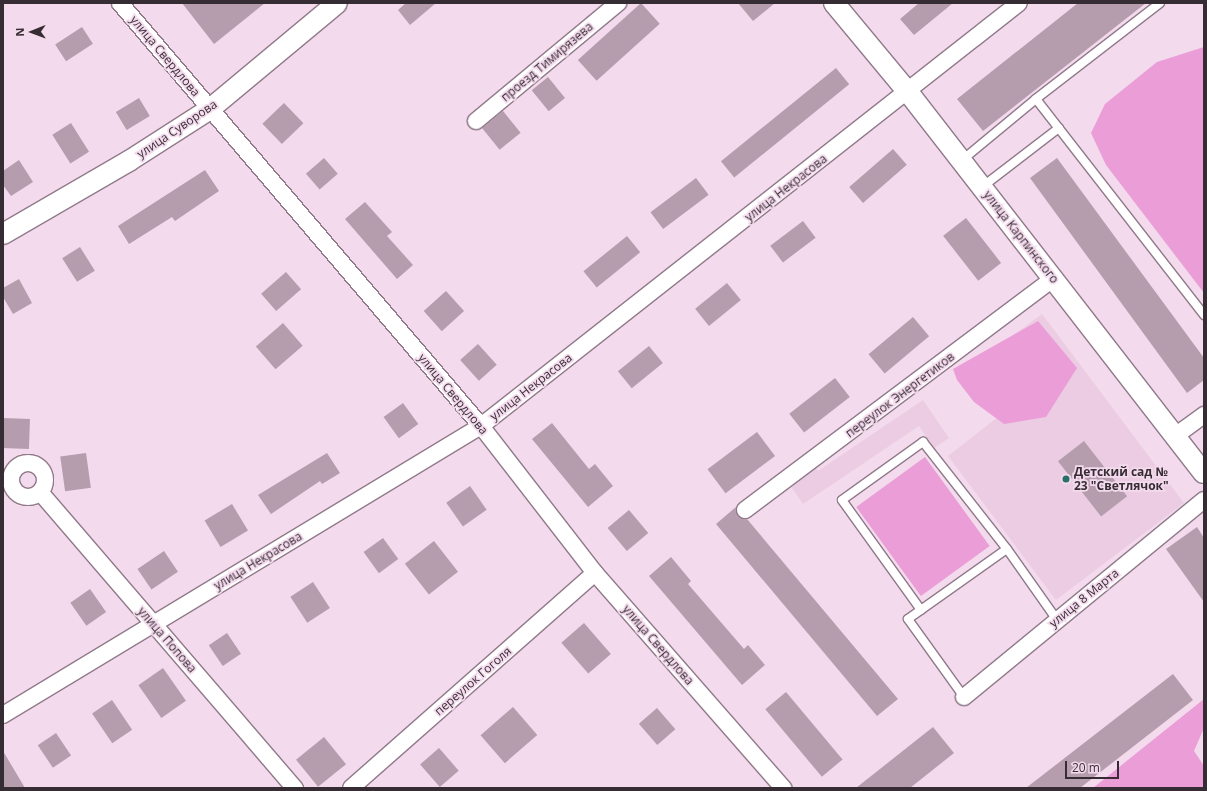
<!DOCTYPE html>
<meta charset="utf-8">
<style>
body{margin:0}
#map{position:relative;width:1207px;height:791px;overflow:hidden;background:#f3daec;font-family:"Open Sans",sans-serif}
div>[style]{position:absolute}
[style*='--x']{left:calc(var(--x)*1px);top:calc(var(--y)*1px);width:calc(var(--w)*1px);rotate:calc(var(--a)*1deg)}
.built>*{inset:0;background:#eccce3}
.green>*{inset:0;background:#ea9dd7;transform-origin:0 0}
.building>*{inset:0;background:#b59dae;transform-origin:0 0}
.roads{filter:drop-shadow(1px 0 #907a8a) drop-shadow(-1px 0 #907a8a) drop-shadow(0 1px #907a8a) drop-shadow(0 -1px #907a8a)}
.service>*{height:8px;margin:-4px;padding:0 4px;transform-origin:4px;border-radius:4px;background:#fff}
.minor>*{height:16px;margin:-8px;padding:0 8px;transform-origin:8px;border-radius:8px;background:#fff}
.minor>.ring{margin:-8px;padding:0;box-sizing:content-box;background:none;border:16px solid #fff;border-radius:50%}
.tertiary>*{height:20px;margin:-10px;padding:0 10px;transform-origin:10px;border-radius:10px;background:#fff}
.dots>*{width:11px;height:11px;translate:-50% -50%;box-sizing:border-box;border:2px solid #f3daec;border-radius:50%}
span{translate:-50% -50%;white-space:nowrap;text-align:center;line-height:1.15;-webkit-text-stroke:3.5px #f3daec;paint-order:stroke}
.street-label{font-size:12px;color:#362d34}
.poi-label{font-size:12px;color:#362d34;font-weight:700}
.left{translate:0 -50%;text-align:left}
.frame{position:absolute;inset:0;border:4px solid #362d34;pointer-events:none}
.north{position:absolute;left:12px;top:12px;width:40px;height:40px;-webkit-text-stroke:3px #f3daec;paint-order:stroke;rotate:269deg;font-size:11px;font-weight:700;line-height:16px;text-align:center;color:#362d34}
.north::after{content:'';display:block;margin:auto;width:14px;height:18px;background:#362d34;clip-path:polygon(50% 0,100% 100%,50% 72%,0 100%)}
.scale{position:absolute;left:1065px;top:761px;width:54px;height:18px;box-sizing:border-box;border:2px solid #362d34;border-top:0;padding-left:5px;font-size:12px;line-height:14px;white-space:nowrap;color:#362d34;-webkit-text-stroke:3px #f3daec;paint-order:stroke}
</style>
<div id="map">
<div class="built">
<i style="clip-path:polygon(1042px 314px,1184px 503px,1056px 600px,948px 456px,998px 417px,964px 372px)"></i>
<i style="clip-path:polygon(923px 400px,949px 438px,934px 448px,919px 426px,803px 504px,788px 482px,814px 465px,818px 471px)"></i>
</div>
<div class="green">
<i style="clip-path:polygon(1204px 47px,1204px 293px,1106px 165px,1091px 133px,1105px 104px,1157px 62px)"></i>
<i style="clip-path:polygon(1038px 321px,1077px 368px,1046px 417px,1004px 424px,974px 402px,957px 380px,953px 369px)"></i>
<i style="left:925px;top:457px;width:110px;height:85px;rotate:54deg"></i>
<i style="clip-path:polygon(1204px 699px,1204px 728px,1194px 751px,1204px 766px,1204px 788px,1093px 788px)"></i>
</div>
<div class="building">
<i style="clip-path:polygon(182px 3px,265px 3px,214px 44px)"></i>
<i style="clip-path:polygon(406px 3px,436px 3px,410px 25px,398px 10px)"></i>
<i style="left:641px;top:3px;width:28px;height:85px;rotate:48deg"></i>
<i style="clip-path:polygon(738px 3px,775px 3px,753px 21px)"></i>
<i style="clip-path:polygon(919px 3px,953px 3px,914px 35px,900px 19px)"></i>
<i style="clip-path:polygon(1078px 3px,1146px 3px,983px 131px,957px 99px)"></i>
<i style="left:82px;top:27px;width:20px;height:32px;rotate:57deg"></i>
<i style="left:836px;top:68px;width:21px;height:148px;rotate:51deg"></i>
<i style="left:548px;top:77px;width:27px;height:21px;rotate:51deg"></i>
<i style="left:139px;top:98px;width:21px;height:27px;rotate:59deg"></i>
<i style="left:284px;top:103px;width:28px;height:30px;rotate:46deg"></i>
<i style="left:503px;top:111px;width:28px;height:27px;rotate:51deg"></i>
<i style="left:71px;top:123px;width:34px;height:22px;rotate:58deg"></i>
<i style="left:893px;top:149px;width:21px;height:58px;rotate:49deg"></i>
<i style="left:324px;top:158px;width:21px;height:24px;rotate:49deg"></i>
<i style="clip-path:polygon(1057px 158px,1204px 358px,1204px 380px,1187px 393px,1030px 178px)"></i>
<i style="clip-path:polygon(19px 160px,33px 182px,11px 196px,3px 185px,3px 171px)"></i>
<i style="clip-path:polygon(205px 170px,219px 191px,175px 221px,172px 217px,129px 244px,118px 226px)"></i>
<i style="left:696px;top:178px;width:21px;height:57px;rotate:53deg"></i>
<i style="clip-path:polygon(365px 202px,392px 232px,387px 236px,413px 265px,397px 279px,345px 219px)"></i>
<i style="left:966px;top:218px;width:57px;height:29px;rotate:52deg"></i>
<i style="left:803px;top:221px;width:21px;height:41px;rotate:53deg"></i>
<i style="left:627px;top:236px;width:21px;height:56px;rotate:51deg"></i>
<i style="left:80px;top:247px;width:28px;height:21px;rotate:58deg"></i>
<i style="left:286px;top:272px;width:23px;height:33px;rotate:49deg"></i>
<i style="clip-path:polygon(19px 279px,32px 303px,13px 314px,3px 297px,3px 288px)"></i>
<i style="left:727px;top:283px;width:22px;height:41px;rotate:51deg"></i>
<i style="left:446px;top:291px;width:27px;height:30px;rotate:48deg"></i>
<i style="left:913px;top:317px;width:25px;height:58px;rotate:50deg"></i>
<i style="left:283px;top:323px;width:30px;height:36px;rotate:49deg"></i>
<i style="left:478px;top:344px;width:28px;height:24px;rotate:48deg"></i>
<i style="left:649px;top:346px;width:22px;height:40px;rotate:51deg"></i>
<i style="left:835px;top:378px;width:24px;height:58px;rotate:52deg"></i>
<i style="left:403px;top:403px;width:26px;height:24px;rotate:54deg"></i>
<i style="left:3px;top:418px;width:27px;height:30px;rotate:2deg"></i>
<i style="clip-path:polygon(552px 423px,589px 469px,595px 464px,613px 486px,588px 507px,532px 439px)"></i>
<i style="left:757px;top:432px;width:30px;height:62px;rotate:53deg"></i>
<i style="left:1084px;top:441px;width:70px;height:33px;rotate:52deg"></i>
<i style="left:86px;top:453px;width:35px;height:26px;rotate:82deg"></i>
<i style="clip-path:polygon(327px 453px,340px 473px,322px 484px,320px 481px,271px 514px,258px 495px)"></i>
<i style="left:470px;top:486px;width:29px;height:29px;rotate:55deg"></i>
<i style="left:232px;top:504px;width:31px;height:32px;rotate:59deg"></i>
<i style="clip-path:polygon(736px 507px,738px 516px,747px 519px,898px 699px,877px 716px,716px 524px)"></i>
<i style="left:629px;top:510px;width:30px;height:28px;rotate:50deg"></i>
<i style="clip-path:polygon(1197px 527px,1204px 538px,1204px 602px,1166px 549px)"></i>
<i style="left:383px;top:538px;width:26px;height:24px;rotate:54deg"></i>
<i style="left:434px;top:541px;width:39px;height:37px;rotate:52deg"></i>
<i style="left:164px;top:551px;width:25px;height:32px;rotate:56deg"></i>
<i style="clip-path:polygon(671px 557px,691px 581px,688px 584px,744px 649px,748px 645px,765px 665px,742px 685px,649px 576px)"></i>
<i style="left:313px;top:582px;width:31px;height:27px;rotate:57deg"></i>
<i style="left:90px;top:589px;width:28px;height:24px;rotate:55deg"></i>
<i style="left:584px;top:623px;width:41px;height:30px;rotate:49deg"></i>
<i style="left:227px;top:633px;width:25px;height:22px;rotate:56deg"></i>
<i style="left:163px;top:668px;width:40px;height:30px;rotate:55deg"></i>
<i style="clip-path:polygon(1173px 674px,1193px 700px,1080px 788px,1026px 788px)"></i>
<i style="left:786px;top:692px;width:88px;height:27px;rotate:50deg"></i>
<i style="left:112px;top:700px;width:36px;height:24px;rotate:56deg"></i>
<i style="left:513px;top:707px;width:37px;height:43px;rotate:49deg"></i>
<i style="left:657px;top:708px;width:28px;height:24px;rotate:49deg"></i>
<i style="clip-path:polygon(933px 727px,954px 753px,910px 788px,856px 788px)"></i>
<i style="left:56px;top:733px;width:27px;height:22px;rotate:56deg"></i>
<i style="left:324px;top:737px;width:35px;height:36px;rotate:51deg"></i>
<i style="left:439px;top:748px;width:30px;height:25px;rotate:49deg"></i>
<i style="clip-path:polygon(3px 751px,25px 788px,3px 788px)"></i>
</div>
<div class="roads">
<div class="service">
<i style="--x:1160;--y:3;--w:157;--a:142.3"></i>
<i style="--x:1036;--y:99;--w:274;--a:52.1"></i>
<i style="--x:961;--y:161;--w:97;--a:-39.6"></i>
<i style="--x:982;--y:187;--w:97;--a:-37.5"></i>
<i style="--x:921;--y:610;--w:135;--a:-125.7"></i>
<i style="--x:842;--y:500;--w:100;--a:-35.6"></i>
<i style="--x:923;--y:442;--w:136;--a:51.9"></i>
<i style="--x:964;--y:697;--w:96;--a:-125.7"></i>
<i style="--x:908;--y:619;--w:121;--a:-35.3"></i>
<i style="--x:1007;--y:549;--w:87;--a:54.8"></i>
</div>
<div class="minor">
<i style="--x:120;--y:3;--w:556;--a:49.52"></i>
<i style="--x:481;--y:426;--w:186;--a:52.2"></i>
<i style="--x:595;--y:573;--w:286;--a:48.8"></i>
<i style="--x:476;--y:121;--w:185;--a:-39.7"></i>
<i style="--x:1175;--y:436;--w:36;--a:-36"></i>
<i class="ring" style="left:11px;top:463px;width:18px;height:18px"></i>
<i style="--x:40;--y:492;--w:391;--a:49.3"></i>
<i style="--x:745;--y:510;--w:385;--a:-36.9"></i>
<i style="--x:964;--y:697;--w:310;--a:-39.4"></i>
<i style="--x:3;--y:715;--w:559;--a:-31.16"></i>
<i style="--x:481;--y:426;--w:684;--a:-38.18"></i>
<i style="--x:351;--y:788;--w:325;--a:-41.4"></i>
</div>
<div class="tertiary">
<i style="--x:834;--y:3;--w:116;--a:50.3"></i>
<i style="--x:908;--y:92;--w:482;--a:52.2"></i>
<i style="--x:3;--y:234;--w:146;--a:-30.1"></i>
<i style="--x:129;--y:161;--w:96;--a:-32.7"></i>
<i style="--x:210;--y:109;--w:165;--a:-39.8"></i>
</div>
</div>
<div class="dots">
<i style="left:1066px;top:479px;background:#276f68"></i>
</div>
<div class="street-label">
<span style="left:165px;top:56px;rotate:50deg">улица Свердлова</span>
<span style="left:547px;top:62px;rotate:-40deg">проезд Тимирязева</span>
<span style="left:177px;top:129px;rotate:-34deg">улица Суворова</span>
<span style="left:786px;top:188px;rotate:-38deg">улица Некрасова</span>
<span style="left:1021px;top:237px;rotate:52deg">улица Карпинского</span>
<span style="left:531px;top:387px;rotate:-38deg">улица Некрасова</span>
<span style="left:453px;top:394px;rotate:50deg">улица Свердлова</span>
<span style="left:900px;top:395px;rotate:-37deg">переулок Энергетиков</span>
<span style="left:258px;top:561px;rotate:-31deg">улица Некрасова</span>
<span style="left:1084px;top:598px;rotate:-39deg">улица 8 Марта</span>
<span style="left:167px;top:640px;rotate:49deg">улица Попова</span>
<span style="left:658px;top:645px;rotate:49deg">улица Свердлова</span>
<span style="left:473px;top:681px;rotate:-41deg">переулок Гоголя</span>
</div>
<div class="poi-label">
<span class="left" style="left:1074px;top:479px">Детский сад №<br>23 "Светлячок"</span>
</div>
<div class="frame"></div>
<div class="north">N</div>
<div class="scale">20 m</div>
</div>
